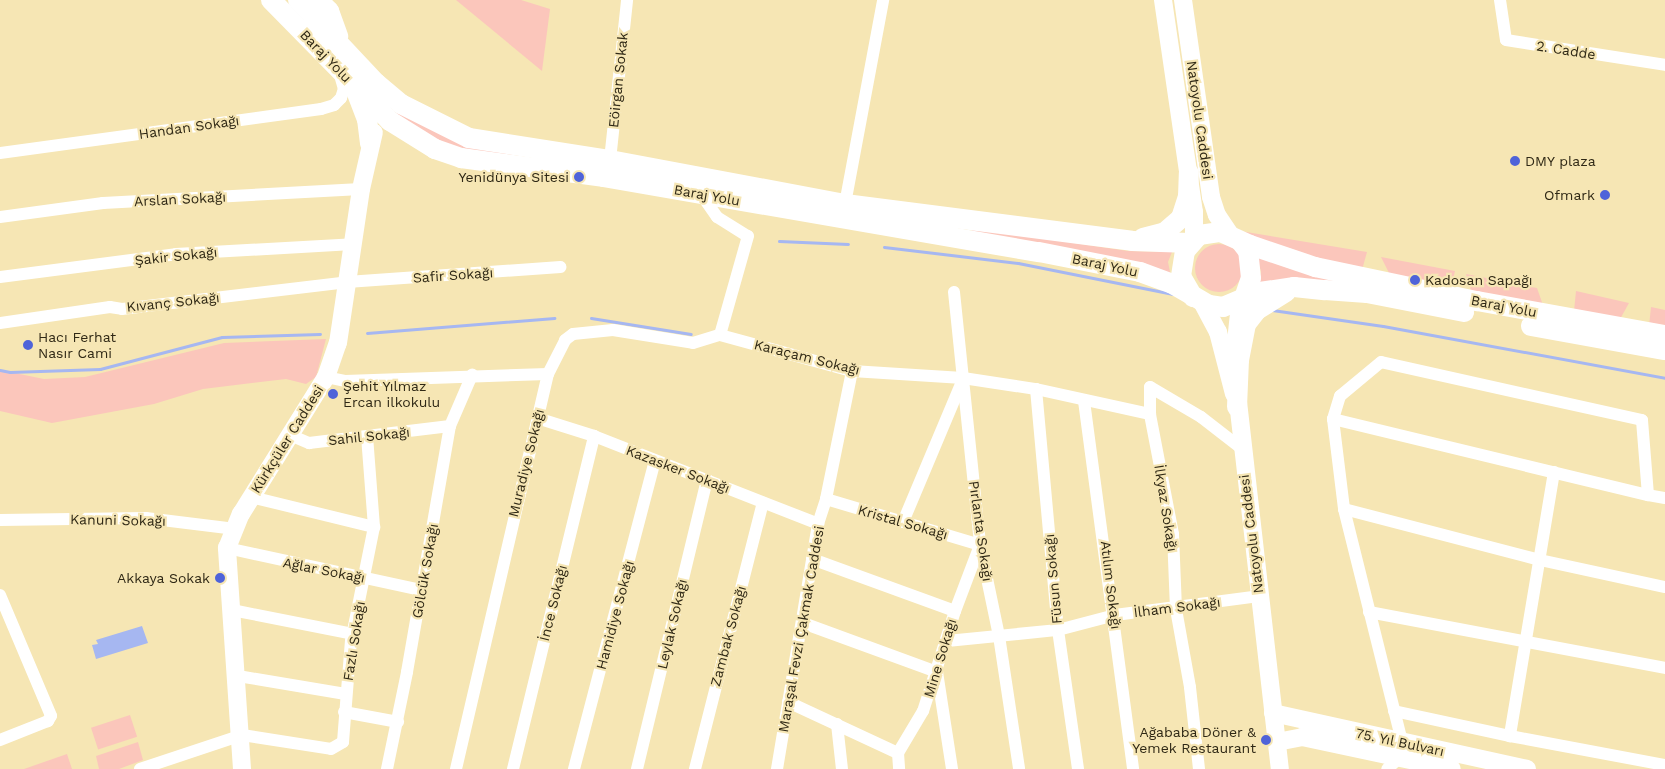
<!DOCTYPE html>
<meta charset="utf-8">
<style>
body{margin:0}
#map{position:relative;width:1665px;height:769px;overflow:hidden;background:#f6e6b4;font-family:"Work Sans",sans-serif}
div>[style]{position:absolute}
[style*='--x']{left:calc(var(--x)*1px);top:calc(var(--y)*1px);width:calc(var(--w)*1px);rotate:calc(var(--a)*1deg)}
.green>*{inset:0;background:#fbc6bb;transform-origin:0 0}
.round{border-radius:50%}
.water>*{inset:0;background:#a6b7f1}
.stream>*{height:3px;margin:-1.5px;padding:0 1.5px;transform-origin:1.5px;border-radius:1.5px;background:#a6b7f1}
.street>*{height:12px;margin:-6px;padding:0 6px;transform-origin:6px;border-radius:6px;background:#fff}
.secondary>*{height:18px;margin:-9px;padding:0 9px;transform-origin:9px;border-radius:9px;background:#fff}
.primary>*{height:20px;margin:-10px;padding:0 10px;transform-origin:10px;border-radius:10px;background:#fff}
.dots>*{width:14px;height:14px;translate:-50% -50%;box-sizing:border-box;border:2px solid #f6e6b4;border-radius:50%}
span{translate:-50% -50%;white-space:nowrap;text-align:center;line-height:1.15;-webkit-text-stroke:4.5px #f6e6b4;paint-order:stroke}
.street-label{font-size:14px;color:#2f2815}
.poi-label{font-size:14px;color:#2f2815}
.left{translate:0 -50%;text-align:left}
.right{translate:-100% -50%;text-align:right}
</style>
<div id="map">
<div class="green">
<i style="clip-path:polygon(456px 0,521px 0,550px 9px,542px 71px)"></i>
<i style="clip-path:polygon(390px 105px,597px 164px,466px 150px,430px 139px,404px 123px)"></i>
<i style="clip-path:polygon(972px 228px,1128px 251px,1172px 252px,1168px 262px,1171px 277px,972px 233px)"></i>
<i style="clip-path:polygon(1234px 230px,1367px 252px,1362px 270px,1318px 261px)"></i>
<i class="round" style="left:1195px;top:244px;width:48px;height:48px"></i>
<i style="clip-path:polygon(1257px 257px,1354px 283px,1258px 285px,1261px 272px)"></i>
<i style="clip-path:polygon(1381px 257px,1455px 271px,1451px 288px,1390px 275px)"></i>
<i style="clip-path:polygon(1466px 274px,1537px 288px,1544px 308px,1472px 294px)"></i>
<i style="clip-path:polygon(1576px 291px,1629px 303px,1619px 321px,1574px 311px)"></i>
<i style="clip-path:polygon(1651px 307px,1665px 310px,1665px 329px,1649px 326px)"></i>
<i style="clip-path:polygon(326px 339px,316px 377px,306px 384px,286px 379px,203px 389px,154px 404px,52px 423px,0 411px,0 370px,44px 379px,85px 377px,224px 343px)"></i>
<i style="left:130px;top:715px;width:23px;height:41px;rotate:72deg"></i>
<i style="clip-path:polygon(138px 742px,143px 760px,119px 769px,99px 769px,96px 756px)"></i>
<i style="clip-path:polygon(67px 754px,72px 769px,24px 769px)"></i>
</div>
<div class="water">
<i style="clip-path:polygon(142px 626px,148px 643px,96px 659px,92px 645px,98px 644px,96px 640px)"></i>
</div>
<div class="stream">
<i style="--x:779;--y:241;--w:69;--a:2.5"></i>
<i style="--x:884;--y:247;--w:135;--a:6.8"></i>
<i style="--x:1018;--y:263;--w:158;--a:11.3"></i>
<i style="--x:1272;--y:310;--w:112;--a:8.2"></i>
<i style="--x:1383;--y:326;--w:287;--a:10.4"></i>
<i style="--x:591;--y:318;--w:101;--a:9.1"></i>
<i style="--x:367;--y:333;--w:188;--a:-4.6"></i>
<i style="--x:0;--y:370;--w:10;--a:11"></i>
<i style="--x:10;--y:372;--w:90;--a:-1.9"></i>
<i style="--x:100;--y:369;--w:126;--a:-14.7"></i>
<i style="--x:222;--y:337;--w:98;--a:-1.8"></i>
</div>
<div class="street">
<i style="--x:1500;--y:0;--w:40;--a:81.5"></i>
<i style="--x:1506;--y:40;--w:161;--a:8.9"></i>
<i style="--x:0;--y:153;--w:324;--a:-7.8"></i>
<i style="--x:321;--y:109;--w:14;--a:-17"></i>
<i style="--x:334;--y:105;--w:10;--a:-45"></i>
<i style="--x:341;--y:98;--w:9;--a:-72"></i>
<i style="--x:344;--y:89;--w:18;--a:-106"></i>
<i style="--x:610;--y:160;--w:161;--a:-83.9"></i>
<i style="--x:701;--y:194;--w:28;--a:55"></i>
<i style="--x:717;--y:217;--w:36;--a:32"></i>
<i style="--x:748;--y:236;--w:103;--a:105.8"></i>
<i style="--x:845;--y:204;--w:208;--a:-79.4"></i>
<i style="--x:0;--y:217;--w:104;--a:-7.7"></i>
<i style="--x:103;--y:203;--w:258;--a:-3.1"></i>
<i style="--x:0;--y:277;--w:177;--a:-7.4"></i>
<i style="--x:176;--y:254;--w:177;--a:-3.2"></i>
<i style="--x:954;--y:292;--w:254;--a:84.1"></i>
<i style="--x:980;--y:545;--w:93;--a:78.2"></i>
<i style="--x:999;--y:636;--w:134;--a:81.4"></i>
<i style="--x:0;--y:323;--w:111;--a:-8.3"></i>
<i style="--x:110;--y:307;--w:12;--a:9"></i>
<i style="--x:122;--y:309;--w:227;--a:-6.8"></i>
<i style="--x:347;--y:282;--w:214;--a:-4"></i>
<i style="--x:326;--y:377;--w:19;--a:12"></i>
<i style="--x:345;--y:381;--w:203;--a:-2"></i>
<i style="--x:1036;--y:389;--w:242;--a:84.8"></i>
<i style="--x:1058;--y:630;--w:140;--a:81.8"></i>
<i style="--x:1084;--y:401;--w:371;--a:82.4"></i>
<i style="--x:537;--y:418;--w:60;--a:17.5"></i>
<i style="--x:594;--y:436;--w:241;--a:21.4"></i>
<i style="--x:1333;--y:419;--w:324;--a:13.6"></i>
<i style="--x:290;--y:435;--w:21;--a:23"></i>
<i style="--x:309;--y:443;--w:142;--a:-6.9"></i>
<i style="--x:1554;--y:472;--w:268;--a:99.5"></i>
<i style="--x:1510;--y:736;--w:158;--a:10.6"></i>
<i style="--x:251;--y:497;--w:127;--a:13.7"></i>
<i style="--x:1665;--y:498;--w:17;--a:-170"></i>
<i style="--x:1648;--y:495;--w:75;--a:-94.6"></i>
<i style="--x:1642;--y:420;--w:267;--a:-167.5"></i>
<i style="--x:1381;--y:362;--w:53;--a:140.3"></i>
<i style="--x:1340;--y:396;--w:24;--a:107"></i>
<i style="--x:1333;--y:419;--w:91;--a:83"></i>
<i style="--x:1344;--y:509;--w:203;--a:14.6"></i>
<i style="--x:1540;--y:560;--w:128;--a:12.2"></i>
<i style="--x:826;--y:499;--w:161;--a:16.6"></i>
<i style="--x:980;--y:545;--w:71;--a:110.7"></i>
<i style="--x:955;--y:611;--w:105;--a:107.7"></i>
<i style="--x:923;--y:711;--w:49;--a:120.8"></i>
<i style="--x:898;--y:753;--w:16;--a:86"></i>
<i style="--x:1344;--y:509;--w:240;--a:76"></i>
<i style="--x:1402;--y:742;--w:16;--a:101"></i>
<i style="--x:1399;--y:758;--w:16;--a:137"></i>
<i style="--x:0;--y:520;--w:146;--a:-0.8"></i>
<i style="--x:146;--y:518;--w:90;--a:7"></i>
<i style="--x:903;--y:522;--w:155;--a:-67.2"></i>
<i style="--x:227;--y:548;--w:199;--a:12.2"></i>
<i style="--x:812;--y:559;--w:152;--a:20"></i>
<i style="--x:0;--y:595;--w:131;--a:67.1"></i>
<i style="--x:51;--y:716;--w:6;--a:121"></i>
<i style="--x:48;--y:721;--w:52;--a:158.4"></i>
<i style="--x:232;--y:610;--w:123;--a:11.2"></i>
<i style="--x:1369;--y:612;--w:301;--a:10.7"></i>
<i style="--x:803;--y:623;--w:143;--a:20.1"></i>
<i style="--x:937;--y:672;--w:98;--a:81.2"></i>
<i style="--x:947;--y:641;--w:112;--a:-5.7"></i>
<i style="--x:1058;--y:630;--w:59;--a:-14.7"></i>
<i style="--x:1115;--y:615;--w:145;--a:-7.5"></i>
<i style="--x:238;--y:676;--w:109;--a:9.5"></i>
<i style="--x:788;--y:702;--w:121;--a:24.9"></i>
<i style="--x:1394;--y:711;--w:119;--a:12.2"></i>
<i style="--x:344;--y:712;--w:55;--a:10.5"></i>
<i style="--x:837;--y:724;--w:45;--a:83.7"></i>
<i style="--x:140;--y:769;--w:108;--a:-18.4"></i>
<i style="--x:242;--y:735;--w:90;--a:8.9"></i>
<i style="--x:331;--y:749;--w:14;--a:-30"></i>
<i style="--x:343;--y:742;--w:101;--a:-85.5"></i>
<i style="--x:351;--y:641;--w:116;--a:-78.6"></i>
<i style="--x:374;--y:527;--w:90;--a:-94.4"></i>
<i style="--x:387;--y:769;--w:99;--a:-78.3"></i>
<i style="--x:407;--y:672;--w:250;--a:-80.1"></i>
<i style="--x:450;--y:426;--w:56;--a:-66.7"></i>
<i style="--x:456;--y:769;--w:406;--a:-76.9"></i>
<i style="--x:548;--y:374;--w:38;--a:-63"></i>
<i style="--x:565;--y:340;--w:10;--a:-37"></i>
<i style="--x:573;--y:334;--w:40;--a:-5.7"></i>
<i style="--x:613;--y:330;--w:81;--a:9.2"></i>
<i style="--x:693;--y:343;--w:28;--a:-17"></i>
<i style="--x:720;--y:335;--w:137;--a:15.3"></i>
<i style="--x:852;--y:371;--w:111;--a:3.6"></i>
<i style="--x:963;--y:378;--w:74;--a:8.6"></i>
<i style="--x:1036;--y:389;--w:117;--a:12.4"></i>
<i style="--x:513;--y:769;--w:343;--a:-76.3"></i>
<i style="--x:574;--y:769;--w:318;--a:-75.3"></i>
<i style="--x:637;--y:769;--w:298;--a:-76.4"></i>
<i style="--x:695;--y:769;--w:275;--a:-75.7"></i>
<i style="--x:777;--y:769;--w:248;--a:-80.5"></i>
<i style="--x:818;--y:524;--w:26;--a:-72"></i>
<i style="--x:826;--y:499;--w:131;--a:-78.5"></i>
<i style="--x:1199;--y:769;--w:82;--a:-96.3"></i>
<i style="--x:1190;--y:687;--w:79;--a:-100.2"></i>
<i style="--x:1176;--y:609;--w:75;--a:-92.3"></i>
<i style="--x:1173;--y:534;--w:122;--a:-100.9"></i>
<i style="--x:1150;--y:414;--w:27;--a:-90"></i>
<i style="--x:1150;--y:387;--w:59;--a:30.5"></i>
<i style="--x:1201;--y:417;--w:51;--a:37.8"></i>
</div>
<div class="secondary">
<i style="--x:1163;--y:0;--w:214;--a:81.7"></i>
<i style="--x:1194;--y:212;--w:28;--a:90"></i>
<i style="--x:1183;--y:0;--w:199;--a:81.9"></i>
<i style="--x:1211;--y:197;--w:19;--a:72"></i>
<i style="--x:1217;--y:215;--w:25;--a:56"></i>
<i style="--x:1202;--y:302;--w:34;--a:62"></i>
<i style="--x:1218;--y:332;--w:64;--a:75.5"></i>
<i style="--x:1236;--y:342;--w:31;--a:-84"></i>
<i style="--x:1239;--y:311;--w:14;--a:-69"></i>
<i style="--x:1237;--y:393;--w:378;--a:83.5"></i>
<i style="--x:1273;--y:713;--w:260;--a:12.4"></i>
<i style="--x:1277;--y:742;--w:25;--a:-11"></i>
<i style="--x:1302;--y:737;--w:153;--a:12"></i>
<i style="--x:242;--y:769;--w:222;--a:-93.9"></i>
<i style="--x:227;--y:548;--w:37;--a:-68"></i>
<i style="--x:241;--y:514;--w:161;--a:-58.2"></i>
<i style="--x:326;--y:377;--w:36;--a:-71"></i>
<i style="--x:338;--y:343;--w:156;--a:-81.5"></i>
<i style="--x:361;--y:189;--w:58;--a:-77.2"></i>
</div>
<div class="primary">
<i style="--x:271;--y:0;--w:170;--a:45.5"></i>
<i style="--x:390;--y:121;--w:53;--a:31.9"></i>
<i style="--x:435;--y:149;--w:28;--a:19"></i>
<i style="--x:461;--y:158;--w:143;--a:7.6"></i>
<i style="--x:603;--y:177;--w:442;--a:9.8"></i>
<i style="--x:1039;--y:252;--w:103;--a:11.2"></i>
<i style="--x:1140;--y:272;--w:33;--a:20"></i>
<i style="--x:1171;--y:283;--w:44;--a:30.1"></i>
<i style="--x:1209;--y:305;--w:14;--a:8"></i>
<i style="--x:1223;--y:307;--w:23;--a:-23"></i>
<i style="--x:1244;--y:298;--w:21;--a:-71"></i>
<i style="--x:1251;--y:278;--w:27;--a:-96"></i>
<i style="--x:1248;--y:251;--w:11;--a:-128"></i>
<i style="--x:298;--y:0;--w:114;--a:46.8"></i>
<i style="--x:376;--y:83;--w:33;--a:40"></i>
<i style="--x:401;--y:104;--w:76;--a:26.6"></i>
<i style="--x:469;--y:138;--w:143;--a:8.9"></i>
<i style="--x:610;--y:160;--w:239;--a:10.6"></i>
<i style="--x:845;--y:204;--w:289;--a:7.3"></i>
<i style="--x:1132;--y:241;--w:58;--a:2"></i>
<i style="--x:318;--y:0;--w:16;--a:45"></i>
<i style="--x:329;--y:11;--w:27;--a:70"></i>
<i style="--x:356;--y:91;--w:30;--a:69"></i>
<i style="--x:367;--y:119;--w:25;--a:83"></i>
<i style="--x:1143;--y:238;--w:23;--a:-15"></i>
<i style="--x:1165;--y:232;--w:21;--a:-41"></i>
<i style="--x:1181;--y:218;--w:22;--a:-72"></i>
<i style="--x:1188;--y:197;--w:24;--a:-88"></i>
<i style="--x:1246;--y:294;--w:49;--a:-8.3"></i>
<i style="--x:1294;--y:287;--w:31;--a:6"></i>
<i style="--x:1325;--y:290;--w:42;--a:4.1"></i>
<i style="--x:1367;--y:293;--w:99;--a:11.1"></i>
<i style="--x:1193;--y:297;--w:24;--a:-120"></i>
<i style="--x:1181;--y:276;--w:25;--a:-81"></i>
<i style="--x:1185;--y:251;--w:21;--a:-49"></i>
<i style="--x:1199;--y:235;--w:22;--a:-8"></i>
<i style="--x:1221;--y:232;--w:32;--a:24"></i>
<i style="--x:1250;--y:245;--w:69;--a:18.7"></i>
<i style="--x:1315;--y:267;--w:166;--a:11.9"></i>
<i style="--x:1477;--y:301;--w:191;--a:10.3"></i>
<i style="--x:1531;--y:326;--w:136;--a:10.2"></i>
<i style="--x:1237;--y:407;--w:47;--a:-87.6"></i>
<i style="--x:1239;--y:360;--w:37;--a:-79"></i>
<i style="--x:1246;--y:324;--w:18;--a:-52"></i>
<i style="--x:1257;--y:310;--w:34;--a:-32"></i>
</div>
<div class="dots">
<i style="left:1515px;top:161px;background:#4f63d9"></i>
<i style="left:579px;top:177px;background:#4f63d9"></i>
<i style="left:1605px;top:195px;background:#4f63d9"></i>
<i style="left:1415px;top:280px;background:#4f63d9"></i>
<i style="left:28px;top:345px;background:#4f63d9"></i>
<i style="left:333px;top:394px;background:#4f63d9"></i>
<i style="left:220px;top:578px;background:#4f63d9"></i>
<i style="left:1266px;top:740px;background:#4f63d9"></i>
</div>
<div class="street-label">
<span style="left:1566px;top:50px;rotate:9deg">2. Cadde</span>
<span style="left:326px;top:56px;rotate:46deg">Baraj Yolu</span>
<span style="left:618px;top:80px;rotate:-84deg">Eöirgan Sokak</span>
<span style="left:1200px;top:120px;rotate:82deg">Natoyolu Caddesi</span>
<span style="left:189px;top:127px;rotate:-8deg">Handan Sokağı</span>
<span style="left:707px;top:195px;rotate:10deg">Baraj Yolu</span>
<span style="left:180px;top:199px;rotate:-3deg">Arslan Sokağı</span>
<span style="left:176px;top:256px;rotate:-6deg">Şakir Sokağı</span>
<span style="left:1105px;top:265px;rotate:12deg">Baraj Yolu</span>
<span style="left:453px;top:275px;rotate:-4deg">Safir Sokağı</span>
<span style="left:173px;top:302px;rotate:-6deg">Kıvanç Sokağı</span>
<span style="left:1504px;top:306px;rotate:11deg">Baraj Yolu</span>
<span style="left:807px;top:357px;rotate:14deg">Karaçam Sokağı</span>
<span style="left:369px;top:436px;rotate:-6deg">Sahil Sokağı</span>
<span style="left:287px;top:439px;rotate:-58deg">Kürkçüler Caddesi</span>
<span style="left:526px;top:463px;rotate:-76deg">Muradiye Sokağı</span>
<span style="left:678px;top:469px;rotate:21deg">Kazasker Sokağı</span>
<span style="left:1166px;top:508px;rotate:81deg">İlkyaz Sokağı</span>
<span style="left:118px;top:520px;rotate:1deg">Kanuni Sokağı</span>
<span style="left:903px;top:522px;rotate:16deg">Kristal Sokağı</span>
<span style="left:981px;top:531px;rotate:82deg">Pırlanta Sokağı</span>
<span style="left:1251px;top:534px;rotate:-97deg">Natoyolu Caddesi</span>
<span style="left:324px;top:570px;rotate:11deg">Ağlar Sokağı</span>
<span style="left:425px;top:571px;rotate:-80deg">Gölcük Sokağı</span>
<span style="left:1053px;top:579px;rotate:-95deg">Füsun Sokağı</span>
<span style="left:1111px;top:585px;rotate:83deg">Atılım Sokağı</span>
<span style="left:553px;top:603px;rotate:-76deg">İnce Sokağı</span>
<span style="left:1177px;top:607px;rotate:-7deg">İlham Sokağı</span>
<span style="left:615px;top:615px;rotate:-75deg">Hamidiye Sokağı</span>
<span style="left:672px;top:624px;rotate:-77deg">Leylak Sokağı</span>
<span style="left:801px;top:629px;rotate:-80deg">Maraşal Fevzi Çakmak Caddesi</span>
<span style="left:728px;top:636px;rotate:-75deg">Zambak Sokağı</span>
<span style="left:354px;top:641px;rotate:-81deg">Fazlı Sokağı</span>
<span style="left:940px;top:658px;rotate:-73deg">Mine Sokağı</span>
<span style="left:1400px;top:742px;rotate:12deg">75. Yıl Bulvarı</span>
</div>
<div class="poi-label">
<span class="left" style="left:1525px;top:161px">DMY plaza</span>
<span class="right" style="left:569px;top:177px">Yenidünya Sitesi</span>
<span class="right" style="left:1595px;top:195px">Ofmark</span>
<span class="left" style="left:1425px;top:280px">Kadosan Sapağı</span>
<span class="left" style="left:38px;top:345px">Hacı Ferhat<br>Nasır Cami</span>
<span class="left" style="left:343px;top:394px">Şehit Yılmaz<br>Ercan ilkokulu</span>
<span class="right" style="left:210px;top:578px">Akkaya Sokak</span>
<span class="right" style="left:1256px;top:740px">Ağababa Döner &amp;<br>Yemek Restaurant</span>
</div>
</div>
